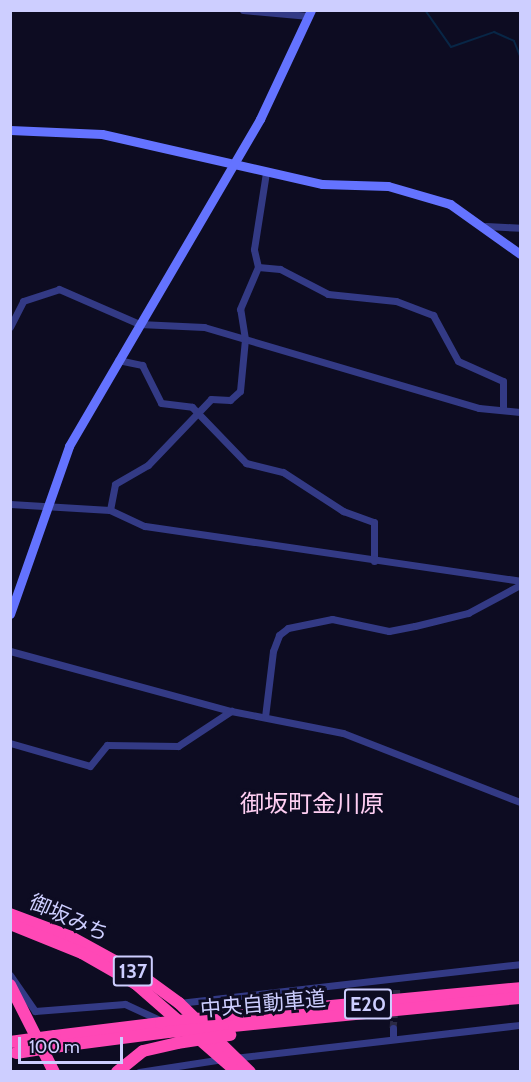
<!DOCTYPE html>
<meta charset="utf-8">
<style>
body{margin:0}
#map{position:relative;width:531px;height:1082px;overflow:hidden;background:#0d0c22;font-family:Cabin,"Noto Sans JP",sans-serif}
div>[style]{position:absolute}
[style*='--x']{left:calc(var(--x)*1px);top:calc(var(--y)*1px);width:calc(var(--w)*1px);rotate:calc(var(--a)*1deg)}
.stream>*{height:2px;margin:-1px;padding:0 1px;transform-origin:1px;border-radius:1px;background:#082646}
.street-tunnel>*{height:7px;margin-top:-3.5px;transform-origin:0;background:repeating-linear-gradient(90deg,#2a2943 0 7px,transparent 0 10.5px)}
.street>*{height:7px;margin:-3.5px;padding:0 3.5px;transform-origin:3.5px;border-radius:3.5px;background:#333a85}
.secondary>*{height:9px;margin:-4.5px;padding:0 4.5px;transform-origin:4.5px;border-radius:4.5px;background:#6473ff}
.highway>*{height:12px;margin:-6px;padding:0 6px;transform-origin:6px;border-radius:6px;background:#ff48b6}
.highway-bridge>*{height:12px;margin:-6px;padding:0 6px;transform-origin:6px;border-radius:6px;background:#ff48b6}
span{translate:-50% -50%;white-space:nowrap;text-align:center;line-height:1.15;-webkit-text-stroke:6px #0d0c22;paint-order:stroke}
.shield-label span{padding:2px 4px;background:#0d0c22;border:2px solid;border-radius:4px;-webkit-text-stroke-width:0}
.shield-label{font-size:20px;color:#cdceff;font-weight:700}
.street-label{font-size:21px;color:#cdceff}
.quarter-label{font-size:24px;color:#ffcff3}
.frame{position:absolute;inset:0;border:12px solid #cdceff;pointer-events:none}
.scale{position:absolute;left:18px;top:1037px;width:105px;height:27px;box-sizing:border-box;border:3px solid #cdceff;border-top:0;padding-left:8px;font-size:18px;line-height:21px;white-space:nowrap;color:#cdceff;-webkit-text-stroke:4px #0d0c22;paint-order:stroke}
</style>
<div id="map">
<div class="stream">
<i style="--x:425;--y:10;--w:45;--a:54.9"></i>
<i style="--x:451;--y:47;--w:46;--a:-19.2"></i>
<i style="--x:494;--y:32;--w:22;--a:24"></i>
<i style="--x:514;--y:41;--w:16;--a:68"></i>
</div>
<div class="street-tunnel">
<i style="--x:393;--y:1028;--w:40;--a:-84.3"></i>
</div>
<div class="street">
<i style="--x:243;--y:10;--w:66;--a:5.2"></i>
<i style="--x:486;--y:226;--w:34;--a:3"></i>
<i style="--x:258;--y:267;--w:22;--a:5"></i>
<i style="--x:280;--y:269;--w:54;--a:27.5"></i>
<i style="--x:328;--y:294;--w:68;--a:5.9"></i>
<i style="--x:396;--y:301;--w:40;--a:21"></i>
<i style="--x:433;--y:315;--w:52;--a:61.5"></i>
<i style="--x:458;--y:361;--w:49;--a:24"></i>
<i style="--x:503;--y:381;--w:29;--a:90"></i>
<i style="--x:10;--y:327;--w:29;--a:-63"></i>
<i style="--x:23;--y:301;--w:38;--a:-18"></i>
<i style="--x:59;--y:289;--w:87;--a:23.6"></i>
<i style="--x:139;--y:324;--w:65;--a:2.6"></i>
<i style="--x:204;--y:327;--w:287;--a:16.4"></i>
<i style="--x:479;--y:408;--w:41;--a:5.6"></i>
<i style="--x:118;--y:360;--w:25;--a:12"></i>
<i style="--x:142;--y:365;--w:42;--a:63.4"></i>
<i style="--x:161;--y:403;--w:31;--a:7"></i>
<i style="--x:192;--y:407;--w:78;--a:46"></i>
<i style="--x:246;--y:463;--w:38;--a:14"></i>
<i style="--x:283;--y:472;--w:72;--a:33"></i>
<i style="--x:343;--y:511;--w:33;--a:20"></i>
<i style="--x:374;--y:522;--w:39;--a:90"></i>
<i style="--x:10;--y:504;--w:100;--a:3.4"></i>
<i style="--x:110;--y:510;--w:38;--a:25"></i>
<i style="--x:145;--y:526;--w:379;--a:8.3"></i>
<i style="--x:110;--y:510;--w:26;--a:-79"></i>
<i style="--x:115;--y:484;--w:38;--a:-30"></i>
<i style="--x:148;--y:465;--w:91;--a:-46.3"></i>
<i style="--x:211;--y:399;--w:19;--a:3"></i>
<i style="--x:230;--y:400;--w:13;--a:-42"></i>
<i style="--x:240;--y:391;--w:52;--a:-84.5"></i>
<i style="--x:245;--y:339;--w:30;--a:-99"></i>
<i style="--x:240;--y:309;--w:46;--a:-66.8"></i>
<i style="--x:258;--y:267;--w:18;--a:-103"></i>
<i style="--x:254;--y:249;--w:78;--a:-81.1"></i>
<i style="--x:10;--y:651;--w:229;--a:15.2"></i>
<i style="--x:231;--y:711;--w:114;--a:11.1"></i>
<i style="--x:343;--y:733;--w:190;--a:21.3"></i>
<i style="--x:265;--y:717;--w:66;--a:-83.1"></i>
<i style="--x:273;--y:651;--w:17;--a:-69"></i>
<i style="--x:279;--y:635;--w:11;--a:-38"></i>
<i style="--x:288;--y:628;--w:45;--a:-11.6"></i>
<i style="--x:332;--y:619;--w:58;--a:11.9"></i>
<i style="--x:389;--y:631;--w:26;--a:-11"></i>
<i style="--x:415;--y:626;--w:55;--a:-13.8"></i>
<i style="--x:468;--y:613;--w:59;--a:-28.3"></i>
<i style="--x:10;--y:743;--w:83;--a:16"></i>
<i style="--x:90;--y:766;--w:27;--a:-51"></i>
<i style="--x:107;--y:745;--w:71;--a:0.8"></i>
<i style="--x:178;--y:746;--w:64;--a:-33.4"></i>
<i style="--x:10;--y:975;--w:44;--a:55.2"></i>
<i style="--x:35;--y:1011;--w:90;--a:-4.4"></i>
<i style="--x:125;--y:1004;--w:43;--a:24.8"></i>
<i style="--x:179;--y:1003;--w:343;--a:-6.5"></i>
<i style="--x:393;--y:1038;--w:10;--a:-90"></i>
<i style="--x:234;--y:1058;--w:288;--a:-6.6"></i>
<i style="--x:139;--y:1072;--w:85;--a:-8.8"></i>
</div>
<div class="secondary">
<i style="--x:10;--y:130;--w:92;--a:2.5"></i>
<i style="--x:102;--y:134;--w:226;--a:12.8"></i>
<i style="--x:322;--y:184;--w:66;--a:1.7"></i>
<i style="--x:388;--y:186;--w:65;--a:16.2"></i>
<i style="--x:450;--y:204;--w:86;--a:35.5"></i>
<i style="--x:10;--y:614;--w:178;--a:-70.6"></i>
<i style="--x:69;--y:446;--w:379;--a:-59.7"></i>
<i style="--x:260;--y:119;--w:120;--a:-64.9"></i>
</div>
<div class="highway">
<i style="--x:10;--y:914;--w:65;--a:20.7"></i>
<i style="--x:71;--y:937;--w:81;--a:28.8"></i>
<i style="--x:142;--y:976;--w:46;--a:36.1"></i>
<i style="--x:179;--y:1003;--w:99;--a:44.2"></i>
<i style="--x:10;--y:924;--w:78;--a:21.9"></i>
<i style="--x:82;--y:953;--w:62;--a:29.9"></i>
<i style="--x:136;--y:984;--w:134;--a:41.1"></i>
<i style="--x:10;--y:985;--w:97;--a:63.2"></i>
<i style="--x:215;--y:1017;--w:306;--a:-5.4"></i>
<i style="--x:223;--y:1027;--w:298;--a:-5.6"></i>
<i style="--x:55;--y:1036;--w:107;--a:-7"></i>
<i style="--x:60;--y:1046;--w:109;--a:-7.4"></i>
<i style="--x:117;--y:1072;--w:33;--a:-39"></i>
<i style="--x:143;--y:1051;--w:35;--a:-13"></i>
</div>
<div class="highway-bridge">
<i style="--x:161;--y:1023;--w:54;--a:-6.3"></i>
<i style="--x:168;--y:1032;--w:55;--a:-5.2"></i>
<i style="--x:10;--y:1042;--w:45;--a:-7.6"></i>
<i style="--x:177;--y:1043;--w:54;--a:-8.6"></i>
<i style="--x:16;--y:1053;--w:45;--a:-9"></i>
</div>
<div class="shield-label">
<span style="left:133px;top:971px">137</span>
<span style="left:368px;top:1004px">E20</span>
</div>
<div class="street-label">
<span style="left:69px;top:918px;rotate:24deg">御坂みち</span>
<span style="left:263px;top:1004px;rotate:-5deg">中央自動車道</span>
</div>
<div class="quarter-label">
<span style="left:312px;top:804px">御坂町金川原</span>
</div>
<div class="frame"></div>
<div class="scale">100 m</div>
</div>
